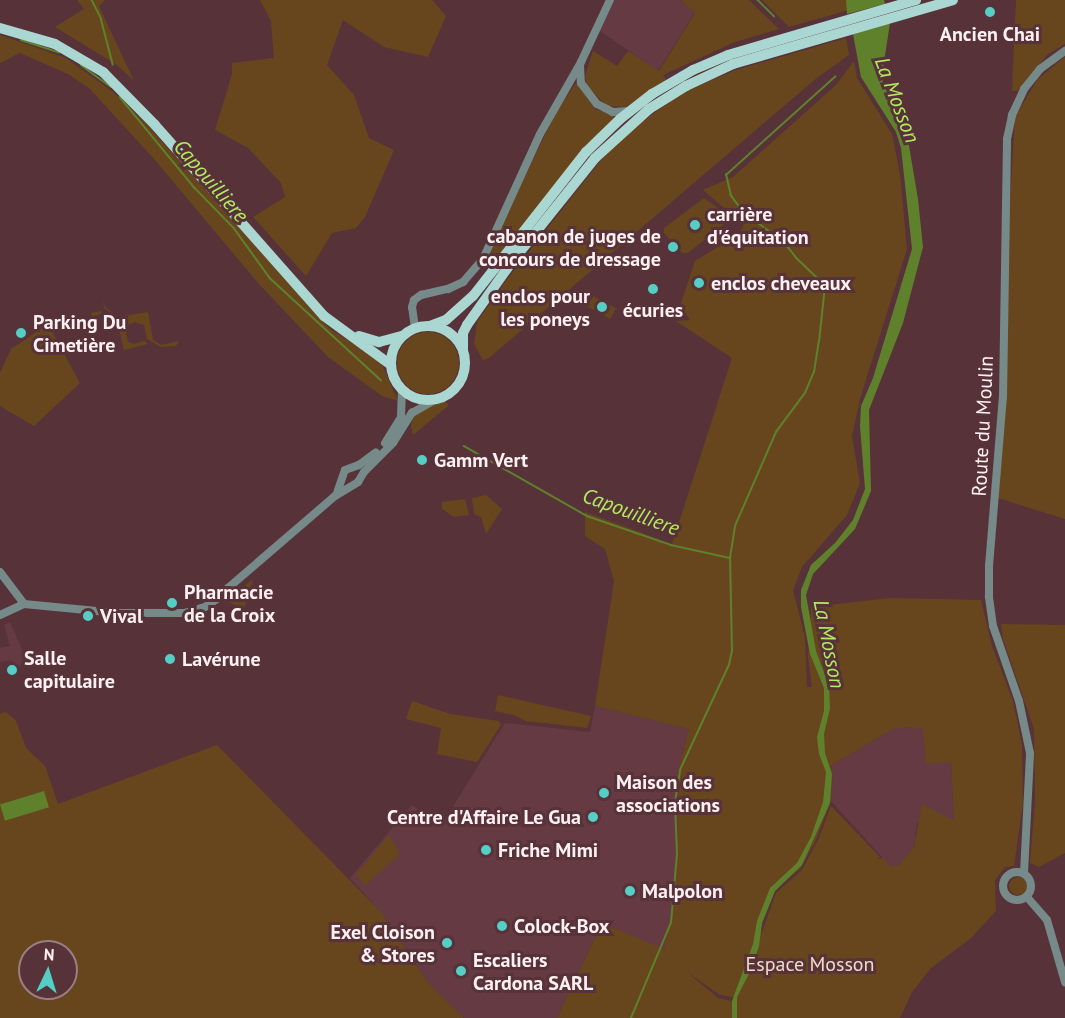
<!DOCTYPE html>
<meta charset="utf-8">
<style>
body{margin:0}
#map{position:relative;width:1065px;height:1018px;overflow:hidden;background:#573239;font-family:"PT Sans",sans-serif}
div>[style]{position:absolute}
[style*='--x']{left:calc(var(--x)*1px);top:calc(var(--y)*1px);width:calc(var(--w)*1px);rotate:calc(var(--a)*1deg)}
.built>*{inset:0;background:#663a43}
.green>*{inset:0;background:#67461e;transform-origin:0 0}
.round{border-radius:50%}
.water>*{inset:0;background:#5f812c;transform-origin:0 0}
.stream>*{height:1.5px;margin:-0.75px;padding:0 0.75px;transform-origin:0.75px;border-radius:0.75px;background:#5f812c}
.minor>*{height:8px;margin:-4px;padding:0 4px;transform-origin:4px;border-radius:4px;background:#768b89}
.minor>.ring{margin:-4px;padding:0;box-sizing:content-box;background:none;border:8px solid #768b89;border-radius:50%}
.major>*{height:10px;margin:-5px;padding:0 5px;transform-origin:5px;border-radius:5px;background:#abd7d2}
.major>.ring{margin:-5px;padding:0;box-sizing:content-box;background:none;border:10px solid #abd7d2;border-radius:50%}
.dots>*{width:16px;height:16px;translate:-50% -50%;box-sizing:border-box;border:3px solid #573239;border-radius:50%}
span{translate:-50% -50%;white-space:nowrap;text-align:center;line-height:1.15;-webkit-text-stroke:6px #573239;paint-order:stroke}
.poi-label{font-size:20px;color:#fff0f2;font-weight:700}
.left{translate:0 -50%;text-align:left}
.right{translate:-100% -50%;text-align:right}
.street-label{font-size:20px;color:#fff0f2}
.park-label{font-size:20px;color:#f0dcc7}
.water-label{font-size:21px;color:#b2eb5f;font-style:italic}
.north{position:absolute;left:18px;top:940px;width:60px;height:60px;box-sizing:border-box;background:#573239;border:2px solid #9a7e83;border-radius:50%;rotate:4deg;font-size:16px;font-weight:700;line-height:24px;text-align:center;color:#fff0f2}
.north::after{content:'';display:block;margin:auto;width:21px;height:27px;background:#55cec5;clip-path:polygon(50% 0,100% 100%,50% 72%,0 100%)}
</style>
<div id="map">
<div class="built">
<i style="clip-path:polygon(615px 0,681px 0,695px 12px,658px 71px,600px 31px)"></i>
<i style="clip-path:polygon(10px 622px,23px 652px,26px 667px,14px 665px,12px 660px,0 662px,0 648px,10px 646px,4px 625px)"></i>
<i style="clip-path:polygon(595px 706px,689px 729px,680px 763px,675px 900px,664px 950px,602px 923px,557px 1018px,464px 1018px,429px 984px,380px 911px,350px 878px,412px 805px,442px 824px,505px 723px,590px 732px)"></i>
<i style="clip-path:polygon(908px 727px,923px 729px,951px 762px,954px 821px,917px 823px,914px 847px,899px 865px,891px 867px,831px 801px,833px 773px,830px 766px,893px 729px)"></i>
</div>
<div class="green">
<i style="clip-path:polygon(77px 0,105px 0,99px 6px,134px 81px,117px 65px,55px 27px,84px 9px)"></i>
<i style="clip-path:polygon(260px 0,432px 0,446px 16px,428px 57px,384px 47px,343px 20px,327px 65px,354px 95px,369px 138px,394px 150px,365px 217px,356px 228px,332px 233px,306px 276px,253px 217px,285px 197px,281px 183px,248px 148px,215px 130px,232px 74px,232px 63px,274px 58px,271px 21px)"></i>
<i style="clip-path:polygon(681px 0,749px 0,779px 29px,735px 42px,663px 75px,667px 81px,626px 107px,606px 106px,587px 85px,585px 76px,593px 51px,617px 66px,628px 51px,659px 71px,695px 13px)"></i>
<i style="clip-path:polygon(762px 0,884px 0,789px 27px)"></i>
<i style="clip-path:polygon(1016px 0,1065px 0,1065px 44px,1048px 54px,1017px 91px,1012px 91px)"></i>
<i style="clip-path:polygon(0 35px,66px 58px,113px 92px,146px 124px,329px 328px,381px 362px,398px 401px,382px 396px,328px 357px,258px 283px,155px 160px,90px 89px,68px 74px,20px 53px,0 63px)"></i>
<i style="clip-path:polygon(846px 38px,849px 55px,818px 77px,489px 358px,483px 360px,474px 344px,477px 322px,505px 282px,605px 155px,637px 126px,681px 93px,736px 70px)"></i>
<i style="clip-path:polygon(1065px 57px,1065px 519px,998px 498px,1003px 318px,1015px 117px,1038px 79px)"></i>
<i style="clip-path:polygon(evenodd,854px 61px,857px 78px,892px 134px,900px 174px,907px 249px,860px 399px,852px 436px,860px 483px,847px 515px,802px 567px,793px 590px,805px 638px,807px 687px,812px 687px,808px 657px,811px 607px,890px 598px,981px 600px,992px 646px,1013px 701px,1022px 745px,1023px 803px,1014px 866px,1005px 867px,995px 880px,996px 911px,971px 938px,931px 968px,912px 992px,900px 1018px,737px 1018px,736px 1001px,733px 997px,720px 995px,687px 972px,718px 998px,732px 1001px,732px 1018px,557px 1018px,602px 923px,664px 949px,675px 900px,680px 763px,689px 729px,595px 706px,614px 581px,605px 549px,585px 536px,585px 512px,672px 544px,732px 358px,676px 321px,690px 320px,680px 306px,695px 261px,739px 234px,744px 225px,703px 190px,733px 177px,836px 85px,854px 61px,908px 727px,923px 729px,926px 764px,951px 762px,954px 821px,922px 804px,914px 847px,899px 865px,891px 867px,883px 858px,876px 859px,880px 857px,831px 806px,819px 838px,802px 870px,776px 893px,761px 935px,762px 924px,776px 888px,800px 869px,815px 842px,831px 801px,833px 773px,830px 766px,893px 729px,908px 727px)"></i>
<i style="clip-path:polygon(576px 83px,595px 109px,615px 116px,490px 270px,485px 266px,510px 208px,556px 112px)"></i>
<i style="clip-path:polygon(704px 198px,729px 216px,729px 220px,688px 253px,682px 253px,664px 233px,664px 228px)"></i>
<i style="left:593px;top:296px;width:26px;height:12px;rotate:28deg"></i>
<i style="clip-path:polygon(103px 300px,105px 307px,119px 317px,148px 312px,153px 340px,161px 345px,179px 341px,176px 346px,161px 347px,147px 339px,144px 325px,135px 322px,127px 325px,104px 308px)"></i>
<i style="clip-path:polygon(101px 311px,125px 328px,128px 342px,134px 344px,144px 341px,148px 344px,124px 350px,118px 325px,102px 314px,92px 316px,91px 313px)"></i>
<i style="clip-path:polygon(48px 324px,80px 383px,34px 426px,0 406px,0 373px,11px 349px)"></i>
<i class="round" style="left:397px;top:332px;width:62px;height:62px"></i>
<i style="clip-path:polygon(444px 400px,449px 405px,413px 435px,411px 426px,413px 417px,427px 405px)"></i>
<i style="clip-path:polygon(486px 495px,502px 509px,486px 534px,481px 517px,474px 514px,472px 498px)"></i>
<i style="clip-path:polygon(465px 499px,469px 515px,454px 517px,442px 509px,442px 502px)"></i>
<i style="clip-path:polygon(253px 579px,244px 609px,226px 601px)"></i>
<i style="clip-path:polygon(1001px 624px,1065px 625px,1065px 853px,1039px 867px,1030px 863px,1035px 801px,1034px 729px,1003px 639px)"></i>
<i style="clip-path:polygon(498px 695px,591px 716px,587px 728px,526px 721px,514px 715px,495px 711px)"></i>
<i style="clip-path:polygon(412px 701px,450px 714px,499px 721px,501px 725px,477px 762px,437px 754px,441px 728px,406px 719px)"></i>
<i style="clip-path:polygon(evenodd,6px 712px,16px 721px,26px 748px,45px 766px,58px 804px,217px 745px,380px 911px,429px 984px,464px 1018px,0 1018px,0 714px,6px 712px,30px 952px,66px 952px,66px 988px,30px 988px,30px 952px)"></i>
<i style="clip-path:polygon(389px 835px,400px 854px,365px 885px,356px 875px)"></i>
<i class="round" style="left:1009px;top:877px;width:18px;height:18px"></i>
</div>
<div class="water">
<i style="clip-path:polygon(846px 0,884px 0,885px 4px,847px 14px)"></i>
<i style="clip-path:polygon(890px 23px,882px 75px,883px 85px,891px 96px,907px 134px,918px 199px,923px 247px,903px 323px,869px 410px,871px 491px,855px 529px,813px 574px,806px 595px,816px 651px,829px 686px,830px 708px,824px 734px,825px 753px,832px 774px,830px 803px,802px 865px,775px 891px,762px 923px,759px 946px,751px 970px,737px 997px,737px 1018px,732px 1018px,732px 1001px,753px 944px,757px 921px,770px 888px,797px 863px,811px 837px,823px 802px,826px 772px,819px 754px,817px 737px,824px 711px,824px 688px,810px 654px,801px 607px,801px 590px,811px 565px,835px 543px,853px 520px,865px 489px,860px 426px,861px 406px,873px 378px,912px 249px,901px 148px,896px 132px,861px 77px,853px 34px)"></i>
<i style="left:44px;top:791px;width:17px;height:46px;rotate:73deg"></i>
</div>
<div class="stream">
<i style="--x:92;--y:0;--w:20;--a:63"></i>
<i style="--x:101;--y:18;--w:48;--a:75.4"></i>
<i style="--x:758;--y:0;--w:23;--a:45"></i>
<i style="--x:21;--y:40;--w:40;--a:18"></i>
<i style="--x:81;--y:65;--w:37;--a:36"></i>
<i style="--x:120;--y:97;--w:117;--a:50.6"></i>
<i style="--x:194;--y:187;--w:57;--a:45.7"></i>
<i style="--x:234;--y:228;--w:62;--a:54.2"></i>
<i style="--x:270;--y:278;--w:151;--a:42.6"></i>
<i style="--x:464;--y:446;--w:142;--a:29.6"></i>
<i style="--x:587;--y:516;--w:89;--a:19"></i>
<i style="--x:671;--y:545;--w:60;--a:12.4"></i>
<i style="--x:631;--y:1018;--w:103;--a:-67.2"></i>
<i style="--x:671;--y:923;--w:68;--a:-85"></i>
<i style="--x:677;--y:855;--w:52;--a:-92.2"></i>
<i style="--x:675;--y:803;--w:33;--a:-81"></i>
<i style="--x:680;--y:770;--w:116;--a:-65"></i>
<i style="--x:729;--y:665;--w:14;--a:-78"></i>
<i style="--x:732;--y:651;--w:93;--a:-91.2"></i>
<i style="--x:730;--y:558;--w:32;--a:-81"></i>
<i style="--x:735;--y:526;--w:103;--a:-66.4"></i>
<i style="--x:776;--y:432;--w:49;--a:-53.4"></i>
<i style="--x:805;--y:393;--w:23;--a:-67"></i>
<i style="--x:814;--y:372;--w:30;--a:-81"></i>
<i style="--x:819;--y:342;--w:56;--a:-83.9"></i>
<i style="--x:825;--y:286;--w:40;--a:-136"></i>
<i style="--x:796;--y:258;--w:18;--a:-128"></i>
<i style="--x:785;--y:244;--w:54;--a:-142.5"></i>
<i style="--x:742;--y:211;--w:19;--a:-126"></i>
<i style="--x:731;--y:196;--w:22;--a:-103"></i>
<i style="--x:726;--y:175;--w:147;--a:-42"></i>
</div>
<div class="minor">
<i style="--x:580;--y:66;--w:17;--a:87"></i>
<i style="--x:581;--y:83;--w:26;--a:53"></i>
<i style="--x:597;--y:104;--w:18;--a:27"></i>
<i style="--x:613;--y:112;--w:16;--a:-4"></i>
<i style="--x:415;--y:328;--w:21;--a:-98"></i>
<i style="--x:412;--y:307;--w:7;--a:-74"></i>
<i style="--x:414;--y:300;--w:9;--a:-36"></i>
<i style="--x:421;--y:295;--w:28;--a:-13"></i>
<i style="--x:448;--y:289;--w:17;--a:-25"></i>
<i style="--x:463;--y:282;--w:30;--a:-49"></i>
<i style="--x:483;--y:259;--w:137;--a:-65.5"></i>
<i style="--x:540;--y:134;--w:83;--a:-60.3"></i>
<i style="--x:581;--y:62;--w:68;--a:-64.9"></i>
<i style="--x:385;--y:443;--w:31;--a:-58"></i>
<i style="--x:401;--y:417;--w:27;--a:-88"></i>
<i style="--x:337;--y:493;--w:24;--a:-71"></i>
<i style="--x:345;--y:470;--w:15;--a:-20"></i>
<i style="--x:359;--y:465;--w:21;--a:-37"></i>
<i style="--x:0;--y:572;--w:40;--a:53"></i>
<i style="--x:24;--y:604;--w:94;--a:5.5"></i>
<i style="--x:118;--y:613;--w:66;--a:0"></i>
<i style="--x:184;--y:613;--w:22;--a:-16"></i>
<i style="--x:205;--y:607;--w:27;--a:-34"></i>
<i style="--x:227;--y:592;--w:4;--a:-76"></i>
<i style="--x:228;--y:588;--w:141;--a:-40.7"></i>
<i style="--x:335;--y:496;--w:27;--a:-31"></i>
<i style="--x:358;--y:482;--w:12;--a:-59"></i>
<i style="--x:364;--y:472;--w:41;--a:-45"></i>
<i style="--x:393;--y:443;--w:36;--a:-58"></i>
<i style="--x:412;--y:413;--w:28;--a:-30"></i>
<i style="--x:0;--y:615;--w:26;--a:-25"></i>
<i class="ring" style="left:1003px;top:872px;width:20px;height:20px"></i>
<i style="--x:1024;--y:873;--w:120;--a:-87.1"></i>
<i style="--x:1030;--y:753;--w:53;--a:-101.9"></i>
<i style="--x:1019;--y:701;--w:79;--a:-109.1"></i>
<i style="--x:993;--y:626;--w:30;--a:-98"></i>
<i style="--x:989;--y:596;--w:30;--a:-90"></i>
<i style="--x:989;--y:566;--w:170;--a:-85.3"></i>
<i style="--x:1003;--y:397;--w:258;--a:-89.1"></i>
<i style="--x:1007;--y:139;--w:25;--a:-78"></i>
<i style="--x:1012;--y:115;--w:29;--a:-65"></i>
<i style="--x:1024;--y:89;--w:26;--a:-51"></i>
<i style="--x:1040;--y:69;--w:31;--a:-36"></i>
<i style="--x:1027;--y:897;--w:30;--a:49"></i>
<i style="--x:1047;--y:920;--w:65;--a:73.8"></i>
</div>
<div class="major">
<i style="--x:0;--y:28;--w:57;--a:16.2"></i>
<i style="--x:55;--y:44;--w:56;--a:30.3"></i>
<i style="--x:103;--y:72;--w:74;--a:45.5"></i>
<i style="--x:155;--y:125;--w:255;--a:48.5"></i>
<i style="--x:324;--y:316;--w:83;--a:36.2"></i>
<i class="ring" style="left:391px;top:326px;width:64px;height:64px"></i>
<i style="--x:430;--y:326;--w:17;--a:-21"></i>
<i style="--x:446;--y:320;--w:36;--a:-42"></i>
<i style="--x:473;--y:296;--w:183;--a:-51.9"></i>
<i style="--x:586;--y:152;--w:47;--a:-44.1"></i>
<i style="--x:620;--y:119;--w:41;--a:-38"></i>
<i style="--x:652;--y:94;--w:48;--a:-30.3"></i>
<i style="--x:693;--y:70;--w:38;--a:-23"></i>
<i style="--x:728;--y:55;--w:196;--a:-16.3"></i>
<i style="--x:359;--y:336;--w:21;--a:17"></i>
<i style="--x:379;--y:342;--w:23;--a:-15"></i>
<i style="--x:463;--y:350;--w:17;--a:-90"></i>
<i style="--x:463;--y:333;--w:9;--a:-63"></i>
<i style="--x:467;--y:325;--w:76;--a:-54.6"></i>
<i style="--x:511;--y:263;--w:134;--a:-51.3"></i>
<i style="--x:595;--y:158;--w:73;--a:-42.2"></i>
<i style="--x:649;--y:109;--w:44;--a:-31.9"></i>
<i style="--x:686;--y:86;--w:52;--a:-25.1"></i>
<i style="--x:733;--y:64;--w:229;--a:-16.2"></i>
</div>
<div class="dots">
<i style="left:990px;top:12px;background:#55cec5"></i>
<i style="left:695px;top:225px;background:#55cec5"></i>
<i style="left:673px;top:247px;background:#55cec5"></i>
<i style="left:699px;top:283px;background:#55cec5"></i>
<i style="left:653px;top:289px;background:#55cec5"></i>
<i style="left:602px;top:307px;background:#55cec5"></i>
<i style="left:21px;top:333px;background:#55cec5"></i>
<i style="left:422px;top:460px;background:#55cec5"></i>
<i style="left:172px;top:603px;background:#55cec5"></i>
<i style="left:88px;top:616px;background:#55cec5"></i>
<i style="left:170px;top:659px;background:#55cec5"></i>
<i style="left:12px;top:670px;background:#55cec5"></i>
<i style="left:604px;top:793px;background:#55cec5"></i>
<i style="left:593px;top:817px;background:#55cec5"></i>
<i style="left:486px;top:850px;background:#55cec5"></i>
<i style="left:630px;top:891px;background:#55cec5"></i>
<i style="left:502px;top:926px;background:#55cec5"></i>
<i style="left:447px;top:943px;background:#55cec5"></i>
<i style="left:461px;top:971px;background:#55cec5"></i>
</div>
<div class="poi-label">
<span style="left:990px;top:34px">Ancien Chai</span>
<span class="left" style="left:707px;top:226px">carrière<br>d'équitation</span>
<span class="right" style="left:661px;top:248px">cabanon de juges de<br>concours de dressage</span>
<span class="left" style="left:711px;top:283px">enclos cheveaux</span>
<span class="right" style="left:590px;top:308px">enclos pour<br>les poneys</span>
<span style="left:653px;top:310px">écuries</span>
<span class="left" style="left:33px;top:334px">Parking Du<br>Cimetière</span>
<span class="left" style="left:434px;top:460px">Gamm Vert</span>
<span class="left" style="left:184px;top:604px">Pharmacie<br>de la Croix</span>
<span class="left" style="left:100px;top:616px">Vival</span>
<span class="left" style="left:24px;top:670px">Salle<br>capitulaire</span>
<span class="left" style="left:182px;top:659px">Lavérune</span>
<span class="left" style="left:616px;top:794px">Maison des<br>associations</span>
<span class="right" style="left:581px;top:817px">Centre d'Affaire Le Gua</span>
<span class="left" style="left:498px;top:850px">Friche Mimi</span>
<span class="left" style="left:642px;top:891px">Malpolon</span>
<span class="left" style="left:514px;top:926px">Colock-Box</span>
<span class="right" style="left:435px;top:944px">Exel Cloison<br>&amp; Stores</span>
<span class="left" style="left:473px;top:972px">Escaliers<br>Cardona SARL</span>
</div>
<div class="street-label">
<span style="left:983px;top:426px;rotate:-87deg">Route du Moulin</span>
</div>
<div class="park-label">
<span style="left:810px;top:964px">Espace Mosson</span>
</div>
<div class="water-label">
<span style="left:897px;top:100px;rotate:69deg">La Mosson</span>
<span style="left:211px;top:181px;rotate:49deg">Capouilliere</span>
<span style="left:631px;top:512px;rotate:20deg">Capouilliere</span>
<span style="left:829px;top:644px;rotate:79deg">La Mosson</span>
</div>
<div class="north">N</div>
</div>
